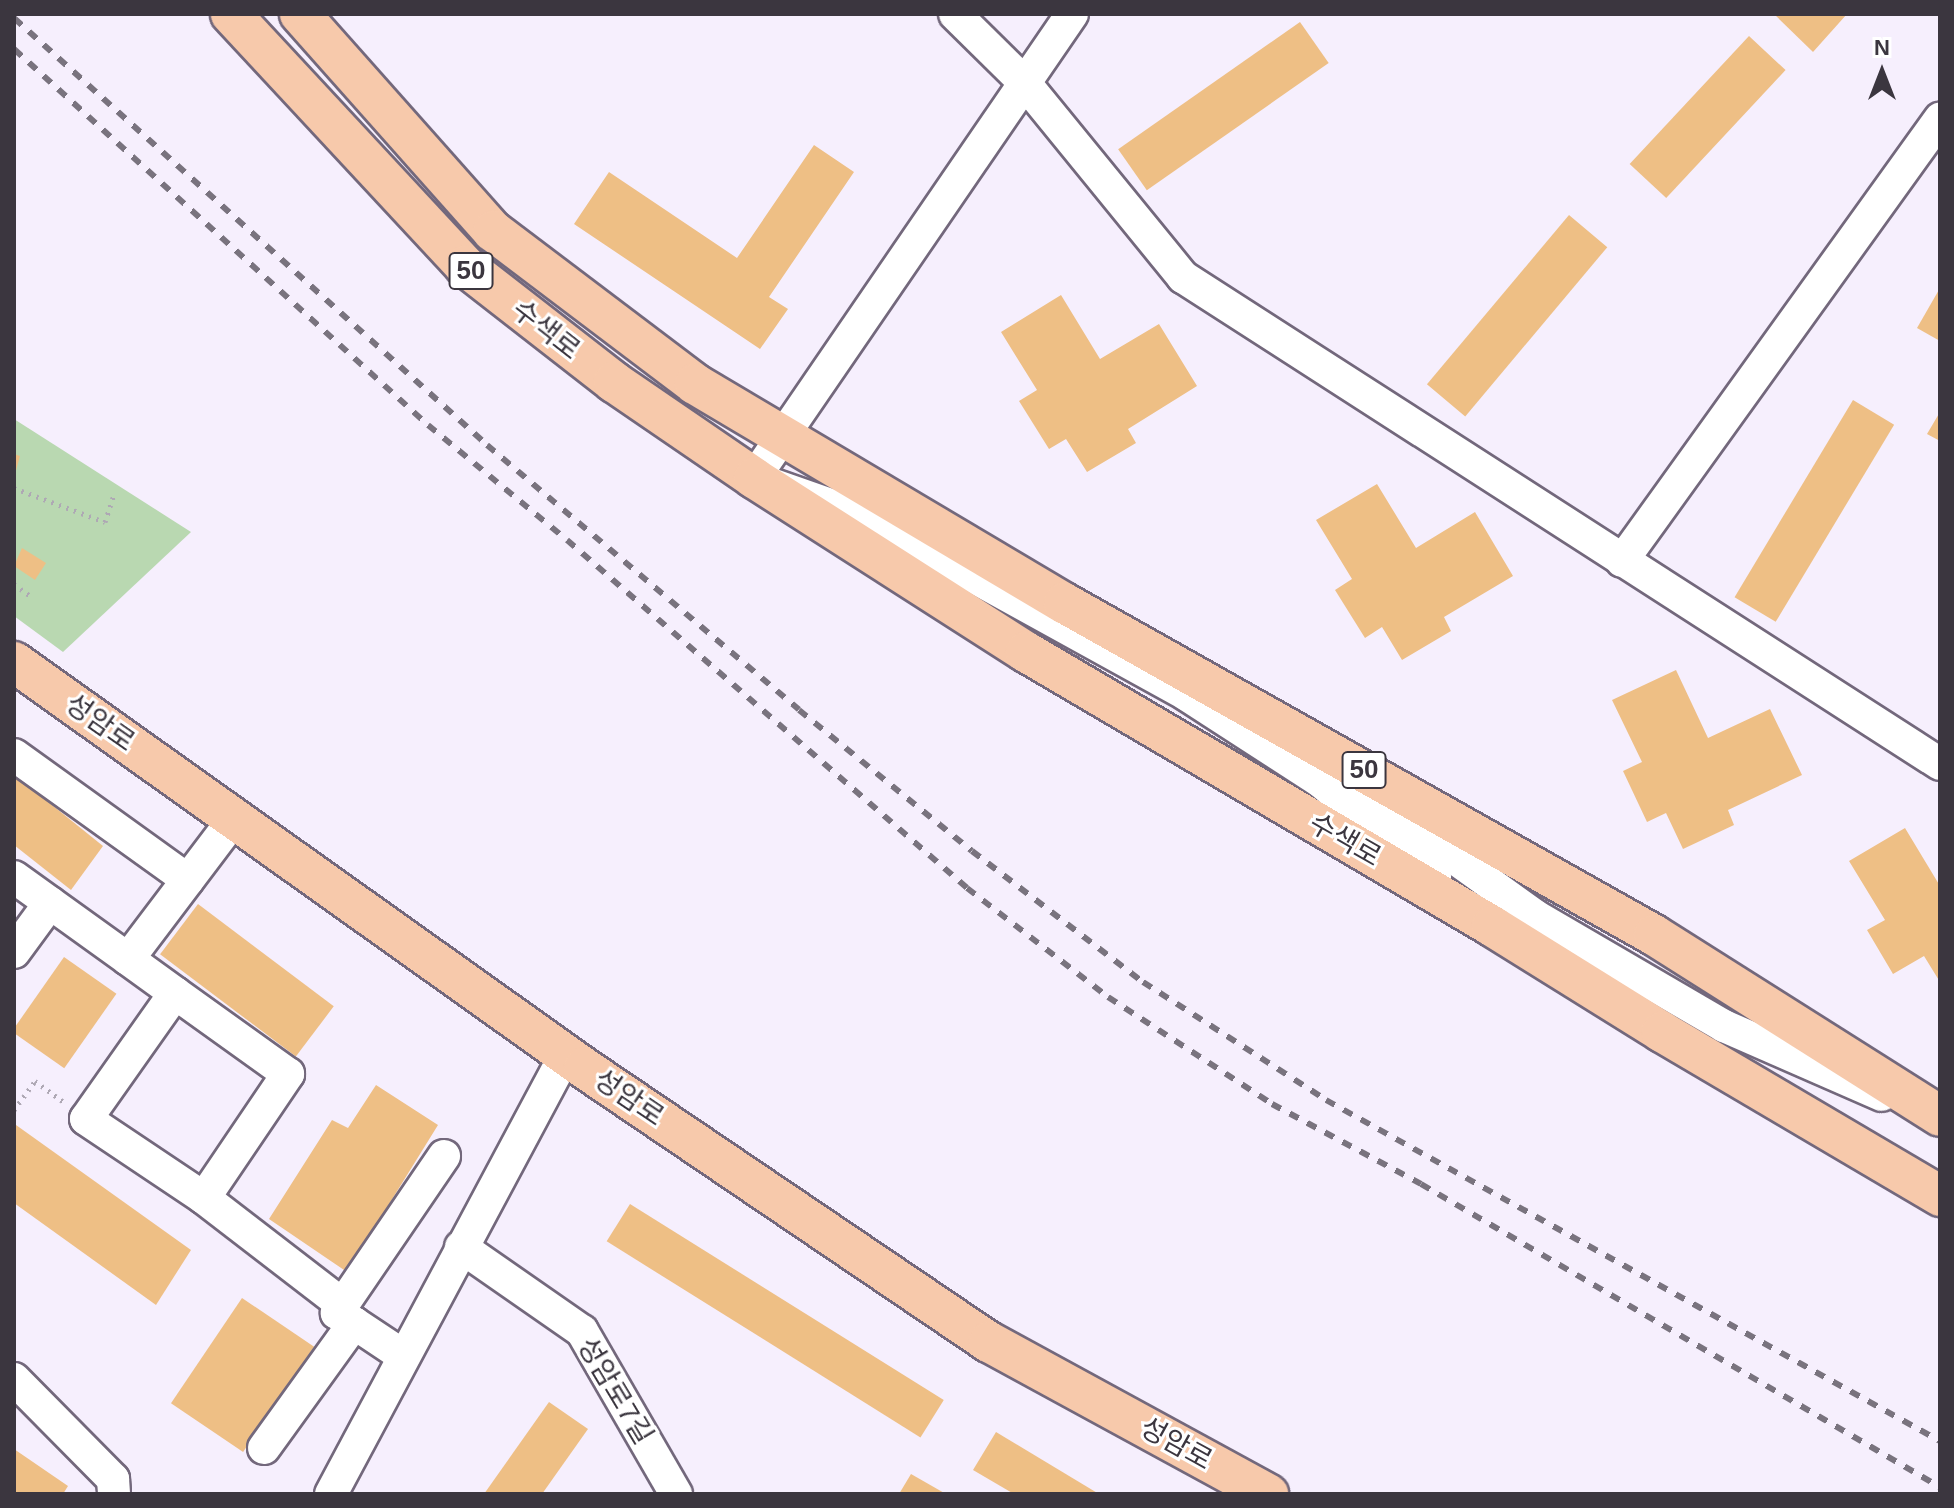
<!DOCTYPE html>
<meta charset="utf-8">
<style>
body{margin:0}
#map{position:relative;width:1954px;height:1508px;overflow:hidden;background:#f6effd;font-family:Helvetica,"Noto Sans KR",sans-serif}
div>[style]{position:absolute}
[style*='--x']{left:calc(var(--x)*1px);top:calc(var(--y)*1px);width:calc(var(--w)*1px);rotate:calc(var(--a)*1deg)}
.green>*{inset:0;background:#b9d8b1}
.building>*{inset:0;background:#eebf85;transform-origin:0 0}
.path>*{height:5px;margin-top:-2.5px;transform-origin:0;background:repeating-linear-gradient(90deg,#aea8b4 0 2px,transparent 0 8px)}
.roads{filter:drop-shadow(2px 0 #73687c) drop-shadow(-2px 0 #73687c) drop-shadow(0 2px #73687c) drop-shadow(0 -2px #73687c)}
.minor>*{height:32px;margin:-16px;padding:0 16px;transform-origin:16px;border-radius:16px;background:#fff}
.major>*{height:40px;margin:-20px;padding:0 20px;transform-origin:20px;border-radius:20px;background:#f7c9ab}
.rail>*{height:6px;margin-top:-3px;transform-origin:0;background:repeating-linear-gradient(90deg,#79737e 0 10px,transparent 0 20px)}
span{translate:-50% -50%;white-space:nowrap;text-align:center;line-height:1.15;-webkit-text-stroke:6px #fff;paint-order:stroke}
.shield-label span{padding:2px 6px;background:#fff;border:2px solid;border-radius:6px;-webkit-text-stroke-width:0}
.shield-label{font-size:26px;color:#3b363f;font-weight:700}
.street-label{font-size:28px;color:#3b363f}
.frame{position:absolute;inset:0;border:16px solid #3b363f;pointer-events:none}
.north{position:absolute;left:1842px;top:32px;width:80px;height:80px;-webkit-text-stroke:6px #fff;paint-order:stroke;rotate:0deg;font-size:22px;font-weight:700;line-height:32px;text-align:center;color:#3b363f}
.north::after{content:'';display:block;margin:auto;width:28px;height:36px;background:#3b363f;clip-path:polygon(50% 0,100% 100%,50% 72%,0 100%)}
</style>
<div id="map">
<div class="green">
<i style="clip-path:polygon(14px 419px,191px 532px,63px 652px,14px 616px)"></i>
</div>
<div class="building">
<i style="clip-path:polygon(1774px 14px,1847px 14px,1813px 52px)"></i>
<i style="left:1300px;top:22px;width:50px;height:222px;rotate:55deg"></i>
<i style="left:1749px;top:36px;width:50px;height:175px;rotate:43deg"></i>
<i style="clip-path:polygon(814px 145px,854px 172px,769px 297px,788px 309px,760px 349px,574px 224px,609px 172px,737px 258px)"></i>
<i style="left:1569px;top:215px;width:50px;height:221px;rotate:40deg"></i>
<i style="clip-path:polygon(1940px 288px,1940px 341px,1917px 328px)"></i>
<i style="clip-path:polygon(1061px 295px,1100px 359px,1159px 324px,1197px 386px,1128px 429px,1136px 443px,1087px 472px,1066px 439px,1049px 449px,1019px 401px,1037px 390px,1001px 332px)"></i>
<i style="left:1853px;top:400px;width:48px;height:230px;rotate:31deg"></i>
<i style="clip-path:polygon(1940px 412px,1940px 441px,1927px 434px)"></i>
<i style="clip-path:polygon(14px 454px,20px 456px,15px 474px,14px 474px)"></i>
<i style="clip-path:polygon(1377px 484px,1416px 548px,1475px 512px,1513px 576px,1444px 617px,1451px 631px,1402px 660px,1382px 627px,1365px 638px,1335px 590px,1352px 579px,1316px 520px)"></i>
<i style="clip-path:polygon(22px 548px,46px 563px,35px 580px,14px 566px)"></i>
<i style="clip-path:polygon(1676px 670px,1708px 738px,1770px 709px,1802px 775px,1728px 810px,1734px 825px,1683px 849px,1666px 813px,1647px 822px,1623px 771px,1642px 762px,1612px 700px)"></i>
<i style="clip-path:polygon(16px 776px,103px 846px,71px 890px,14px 845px)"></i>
<i style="clip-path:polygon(1905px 828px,1940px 886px,1940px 982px,1924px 956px,1893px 974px,1867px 930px,1885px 920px,1849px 861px)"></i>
<i style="left:198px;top:904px;width:170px;height:63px;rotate:37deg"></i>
<i style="left:64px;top:957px;width:64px;height:91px;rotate:35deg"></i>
<i style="clip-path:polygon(376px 1085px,438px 1125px,347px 1272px,269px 1219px,332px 1120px,348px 1128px)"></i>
<i style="clip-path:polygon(16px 1125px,191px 1250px,156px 1305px,14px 1203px)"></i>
<i style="left:630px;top:1204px;width:370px;height:44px;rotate:32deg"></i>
<i style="left:242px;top:1298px;width:87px;height:127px;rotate:34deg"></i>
<i style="clip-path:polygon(549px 1402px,588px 1429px,542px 1494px,484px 1494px)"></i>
<i style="clip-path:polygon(996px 1432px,1099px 1494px,1014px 1494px,973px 1470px)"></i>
<i style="clip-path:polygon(14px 1449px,68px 1486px,63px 1494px,14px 1494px)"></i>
<i style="clip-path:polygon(911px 1474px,946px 1494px,899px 1494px)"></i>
</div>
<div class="path">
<i style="--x:14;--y:488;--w:97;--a:20.5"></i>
<i style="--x:105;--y:522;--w:29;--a:-72"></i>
<i style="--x:14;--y:584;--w:19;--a:36"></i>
<i style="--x:14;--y:1110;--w:36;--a:-54"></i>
<i style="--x:35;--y:1081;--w:36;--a:36"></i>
</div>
<div class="roads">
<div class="minor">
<i style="--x:955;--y:14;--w:97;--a:44.6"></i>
<i style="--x:1024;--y:82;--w:252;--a:50.8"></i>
<i style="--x:1183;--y:277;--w:900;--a:32.75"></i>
<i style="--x:1072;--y:14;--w:563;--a:124.42"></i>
<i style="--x:754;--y:478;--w:118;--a:19.4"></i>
<i style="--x:865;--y:517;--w:368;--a:28.9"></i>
<i style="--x:1187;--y:695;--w:158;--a:32.9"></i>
<i style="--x:1320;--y:781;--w:150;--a:39.9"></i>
<i style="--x:1622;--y:561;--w:545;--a:-54.27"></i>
<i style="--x:14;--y:755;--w:214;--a:35.7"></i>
<i style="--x:1366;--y:779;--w:56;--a:48.6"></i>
<i style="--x:1403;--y:821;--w:163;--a:35.7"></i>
<i style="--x:1535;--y:916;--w:219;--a:30.2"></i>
<i style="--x:1724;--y:1026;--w:172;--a:23.6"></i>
<i style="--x:14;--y:877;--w:140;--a:35.7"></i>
<i style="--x:14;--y:952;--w:61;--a:-53.7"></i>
<i style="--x:175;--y:993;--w:58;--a:-144.1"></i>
<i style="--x:128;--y:959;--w:176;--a:-52.9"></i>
<i style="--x:204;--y:1198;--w:150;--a:-55.9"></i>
<i style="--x:288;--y:1074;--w:139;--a:-144.4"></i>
<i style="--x:175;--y:993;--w:154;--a:125.2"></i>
<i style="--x:86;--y:1119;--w:142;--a:33.8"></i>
<i style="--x:204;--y:1198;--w:175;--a:37.6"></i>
<i style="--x:461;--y:1247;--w:147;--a:34.8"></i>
<i style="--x:582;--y:1331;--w:188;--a:60"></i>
<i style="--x:354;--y:1323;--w:58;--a:33.7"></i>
<i style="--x:14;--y:1379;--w:141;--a:45.3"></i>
<i style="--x:113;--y:1479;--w:15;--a:86"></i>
<i style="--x:264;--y:1448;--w:154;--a:-54.2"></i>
<i style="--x:354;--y:1323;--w:20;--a:-150"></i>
<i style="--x:337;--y:1313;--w:190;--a:-55.7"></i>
<i style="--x:331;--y:1494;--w:499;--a:-61.9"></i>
</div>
<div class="major">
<i style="--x:231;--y:14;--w:344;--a:47.1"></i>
<i style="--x:465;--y:266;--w:189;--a:37.9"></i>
<i style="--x:614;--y:382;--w:170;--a:34.4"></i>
<i style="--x:754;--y:478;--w:323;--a:32.6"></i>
<i style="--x:1026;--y:652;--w:541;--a:30.45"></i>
<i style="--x:1492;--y:926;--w:200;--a:31.9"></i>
<i style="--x:1662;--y:1032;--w:323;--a:30.5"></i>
<i style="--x:300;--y:14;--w:290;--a:48.4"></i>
<i style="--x:493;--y:231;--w:253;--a:37.1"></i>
<i style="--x:695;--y:384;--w:429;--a:30.7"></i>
<i style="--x:1064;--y:603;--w:677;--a:29.37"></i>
<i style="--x:1654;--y:935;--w:338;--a:32.3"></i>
<i style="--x:14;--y:662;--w:700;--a:35.46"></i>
<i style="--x:584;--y:1068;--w:489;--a:34.1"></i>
<i style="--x:989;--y:1342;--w:318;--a:28.6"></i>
</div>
</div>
<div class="rail">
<i style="--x:14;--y:18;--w:637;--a:42.07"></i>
<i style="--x:487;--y:445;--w:409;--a:40.3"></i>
<i style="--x:799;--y:710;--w:223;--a:39.2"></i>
<i style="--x:972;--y:851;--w:215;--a:37.5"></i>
<i style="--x:1143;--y:982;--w:218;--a:32.8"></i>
<i style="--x:1326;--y:1100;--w:702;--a:29.05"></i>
<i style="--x:14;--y:49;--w:559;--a:42.25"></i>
<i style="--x:428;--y:425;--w:180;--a:39.6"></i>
<i style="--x:567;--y:540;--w:530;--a:41.02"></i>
<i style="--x:967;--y:888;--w:178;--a:37.7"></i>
<i style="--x:1108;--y:997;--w:196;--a:33.1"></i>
<i style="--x:1272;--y:1104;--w:169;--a:28.2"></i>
<i style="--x:1421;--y:1184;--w:601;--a:30.28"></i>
</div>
<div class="shield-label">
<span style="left:471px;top:271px">50</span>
<span style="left:1364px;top:770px">50</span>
</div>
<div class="street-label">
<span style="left:546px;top:330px;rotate:38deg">수색로</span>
<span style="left:100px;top:723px;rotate:35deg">성암로</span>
<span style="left:1345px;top:840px;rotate:30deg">수색로</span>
<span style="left:629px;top:1098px;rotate:34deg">성암로</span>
<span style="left:615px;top:1391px;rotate:59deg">성암로7길</span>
<span style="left:1176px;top:1444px;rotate:29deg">성암로</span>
</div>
<div class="frame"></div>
<div class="north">N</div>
</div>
